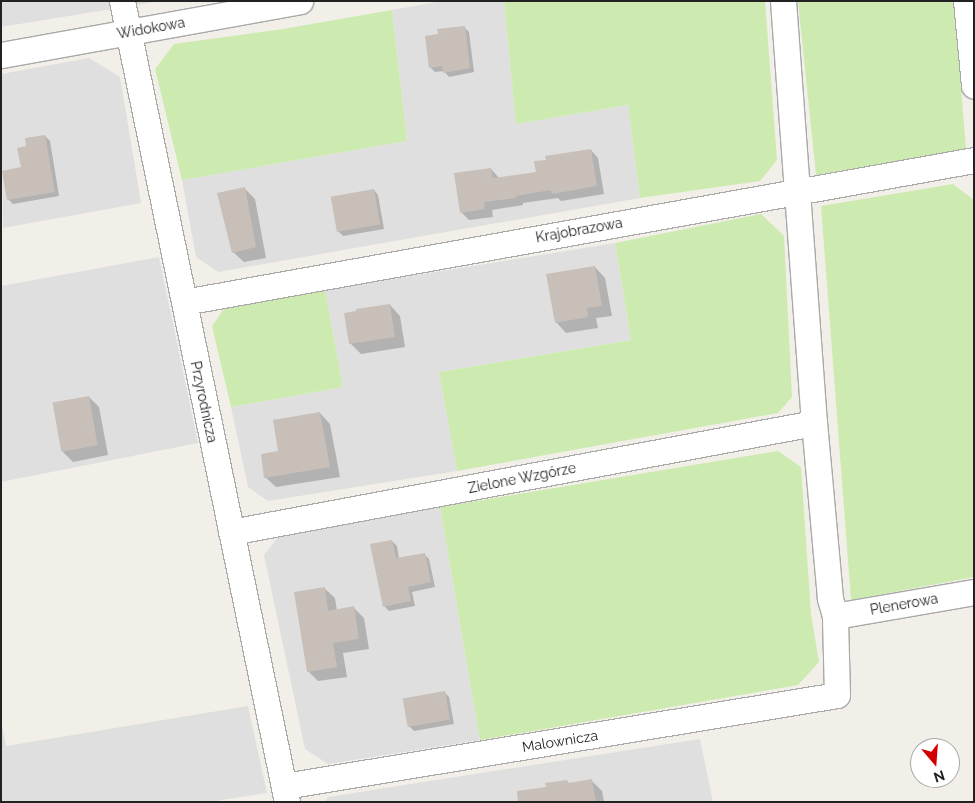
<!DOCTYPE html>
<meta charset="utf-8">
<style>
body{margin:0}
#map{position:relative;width:975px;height:803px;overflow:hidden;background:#f2efe9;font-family:Raleway,sans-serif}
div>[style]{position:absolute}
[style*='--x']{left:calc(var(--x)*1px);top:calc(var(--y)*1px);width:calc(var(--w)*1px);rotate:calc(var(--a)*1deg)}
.residential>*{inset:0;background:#e0dfdf}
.grass>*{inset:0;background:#cdebb0}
.shadow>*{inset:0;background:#0003}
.building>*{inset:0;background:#c7bfb8;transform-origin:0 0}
.roads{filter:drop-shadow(1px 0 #a9a9a9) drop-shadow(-1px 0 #a9a9a9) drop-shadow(0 1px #a9a9a9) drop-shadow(0 -1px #a9a9a9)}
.minor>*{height:25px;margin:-12.5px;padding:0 12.5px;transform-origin:12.5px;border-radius:12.5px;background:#fff}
span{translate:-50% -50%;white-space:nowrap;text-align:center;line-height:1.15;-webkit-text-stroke:5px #fff;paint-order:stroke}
.street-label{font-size:14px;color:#222}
.frame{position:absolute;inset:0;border:2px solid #222;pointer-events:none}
.north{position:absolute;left:910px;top:738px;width:50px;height:50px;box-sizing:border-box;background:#fff;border:1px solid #a7a7a7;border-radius:50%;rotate:162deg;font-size:14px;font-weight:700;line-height:20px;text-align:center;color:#222}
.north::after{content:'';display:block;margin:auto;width:18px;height:22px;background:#d40000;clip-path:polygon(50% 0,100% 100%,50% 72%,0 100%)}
</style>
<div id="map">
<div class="residential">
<i style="clip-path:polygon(1px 1px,161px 1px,1px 27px)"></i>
<i style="clip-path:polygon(442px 1px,504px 1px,516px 124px,628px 105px,640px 198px,218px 272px,196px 257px,182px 180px,407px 141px,392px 10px)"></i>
<i style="clip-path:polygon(89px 58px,120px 77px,141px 203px,3px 228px,1px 74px)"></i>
<i style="clip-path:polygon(615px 243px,631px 340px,439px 372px,457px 471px,268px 501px,248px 487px,231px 407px,343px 387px,325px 290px)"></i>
<i style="clip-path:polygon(159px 257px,198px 443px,1px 482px,1px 286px)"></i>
<i style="clip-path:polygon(440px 507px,480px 740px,328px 764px,305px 749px,264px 555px,279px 536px)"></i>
<i style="clip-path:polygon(248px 706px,267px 793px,209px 802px,1px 802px,1px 719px,6px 746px)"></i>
<i style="clip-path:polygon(700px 739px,713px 802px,325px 802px,328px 797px)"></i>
</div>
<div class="grass">
<i style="clip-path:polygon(504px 1px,765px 1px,777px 160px,760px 181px,640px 198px,628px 105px,516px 124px)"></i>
<i style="clip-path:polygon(798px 1px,954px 1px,966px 149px,816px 175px)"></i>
<i style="clip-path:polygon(392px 10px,407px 141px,182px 180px,155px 69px,174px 44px,283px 29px)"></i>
<i style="clip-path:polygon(953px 184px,974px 200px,974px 577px,851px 600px,821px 206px)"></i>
<i style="clip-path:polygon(761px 214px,784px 236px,792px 397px,778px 413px,457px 471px,439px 372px,631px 340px,615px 243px)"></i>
<i style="clip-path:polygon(325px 290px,343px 387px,231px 407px,212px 326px,226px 306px)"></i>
<i style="clip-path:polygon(778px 451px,801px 467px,811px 614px,819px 662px,798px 685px,480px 740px,440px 507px)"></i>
</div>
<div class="shadow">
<i style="clip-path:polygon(464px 27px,469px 32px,474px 72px,449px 77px,444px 71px,435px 72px,430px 67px)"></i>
<i style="clip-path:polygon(45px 136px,50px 141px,59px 196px,13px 204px,8px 199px,22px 168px,28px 147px)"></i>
<i style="clip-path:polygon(591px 150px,598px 158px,604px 194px,561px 201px,558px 198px,523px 203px,523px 205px,492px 210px,493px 217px,469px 220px,461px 212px,491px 169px,499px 178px,537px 173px,547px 161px)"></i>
<i style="clip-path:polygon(245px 189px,255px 199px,266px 258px,244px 262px,233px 252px)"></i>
<i style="clip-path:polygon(374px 190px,378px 195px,384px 229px,343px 236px,338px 231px)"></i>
<i style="clip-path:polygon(595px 267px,605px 278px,612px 316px,596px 318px,598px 328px,566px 333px,556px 322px)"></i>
<i style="clip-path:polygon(390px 305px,400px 316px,405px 347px,361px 354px,350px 343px)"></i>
<i style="clip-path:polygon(89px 397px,99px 407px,108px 455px,73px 462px,63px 452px)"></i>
<i style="clip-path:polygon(320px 413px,330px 424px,340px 477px,276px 487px,265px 477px,280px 452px)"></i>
<i style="clip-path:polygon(392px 541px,397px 546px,399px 559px,424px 554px,429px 559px,435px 587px,412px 592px,415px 606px,389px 611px,384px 606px)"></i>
<i style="clip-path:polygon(324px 588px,335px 598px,337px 611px,354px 608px,364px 618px,369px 649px,343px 653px,347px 677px,318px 681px,308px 671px)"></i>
<i style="clip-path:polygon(444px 692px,449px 697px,454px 724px,414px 731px,409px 726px)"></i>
<i style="clip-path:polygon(567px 781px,570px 784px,592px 781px,602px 791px,604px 802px,550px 802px)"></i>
</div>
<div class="building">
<i style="clip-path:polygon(465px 26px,470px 68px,443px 73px,442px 66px,429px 68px,425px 36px,438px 34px,437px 29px)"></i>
<i style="clip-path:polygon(45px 135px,55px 192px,7px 200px,2px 171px,21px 167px,17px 148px,26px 146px,25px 138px)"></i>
<i style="clip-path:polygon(591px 149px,597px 186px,552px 194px,551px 190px,516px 196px,516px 198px,484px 202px,485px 209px,460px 213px,454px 173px,491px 168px,493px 178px,536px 172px,534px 161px,546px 160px,545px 156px)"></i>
<i style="clip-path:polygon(245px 187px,256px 247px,232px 253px,217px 193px)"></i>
<i style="left:374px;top:189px;width:36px;height:44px;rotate:80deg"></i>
<i style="clip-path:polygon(595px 266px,602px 306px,587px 308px,588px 317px,555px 323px,546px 274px)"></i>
<i style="clip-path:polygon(390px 304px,395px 337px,349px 344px,344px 313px,356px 311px,356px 309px)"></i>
<i style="left:89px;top:396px;width:50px;height:37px;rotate:80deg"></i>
<i style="clip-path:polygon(320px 412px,330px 467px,264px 478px,261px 454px,278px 451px,273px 420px)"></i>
<i style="clip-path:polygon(392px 540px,396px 558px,425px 553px,431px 582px,408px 587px,411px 601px,383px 607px,370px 544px)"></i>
<i style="clip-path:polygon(325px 587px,328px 611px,354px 606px,359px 639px,333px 643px,337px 667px,307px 672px,294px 592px)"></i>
<i style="left:445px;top:691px;width:29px;height:43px;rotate:80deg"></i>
<i style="clip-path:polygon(592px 779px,596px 802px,518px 802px,517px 791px,546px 787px,545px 783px,567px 780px,568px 783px)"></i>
</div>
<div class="roads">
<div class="minor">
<i style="--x:122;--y:1;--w:818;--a:78.36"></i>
<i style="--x:966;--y:1;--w:85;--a:84.6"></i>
<i style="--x:1;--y:55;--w:304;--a:-10.2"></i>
<i style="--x:184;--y:302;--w:803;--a:-10.19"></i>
<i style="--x:231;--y:532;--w:593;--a:-10.59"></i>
<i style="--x:835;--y:616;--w:141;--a:-9.8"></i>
<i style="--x:284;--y:786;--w:560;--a:-9.34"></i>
<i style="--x:837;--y:695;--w:79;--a:-91.5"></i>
<i style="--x:835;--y:616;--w:19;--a:-106"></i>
<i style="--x:830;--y:598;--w:176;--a:-95.2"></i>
<i style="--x:814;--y:423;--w:423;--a:-94.2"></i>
</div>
</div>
<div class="street-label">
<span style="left:151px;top:28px;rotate:-10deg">Widokowa</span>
<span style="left:579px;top:230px;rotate:-10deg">Krajobrazowa</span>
<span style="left:204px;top:402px;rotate:78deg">Przyrodnicza</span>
<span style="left:522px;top:478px;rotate:-11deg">Zielone Wzgórze</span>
<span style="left:904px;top:604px;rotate:-10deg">Plenerowa</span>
<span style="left:560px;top:741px;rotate:-9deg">Malownicza</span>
</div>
<div class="frame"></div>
<div class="north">N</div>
</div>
